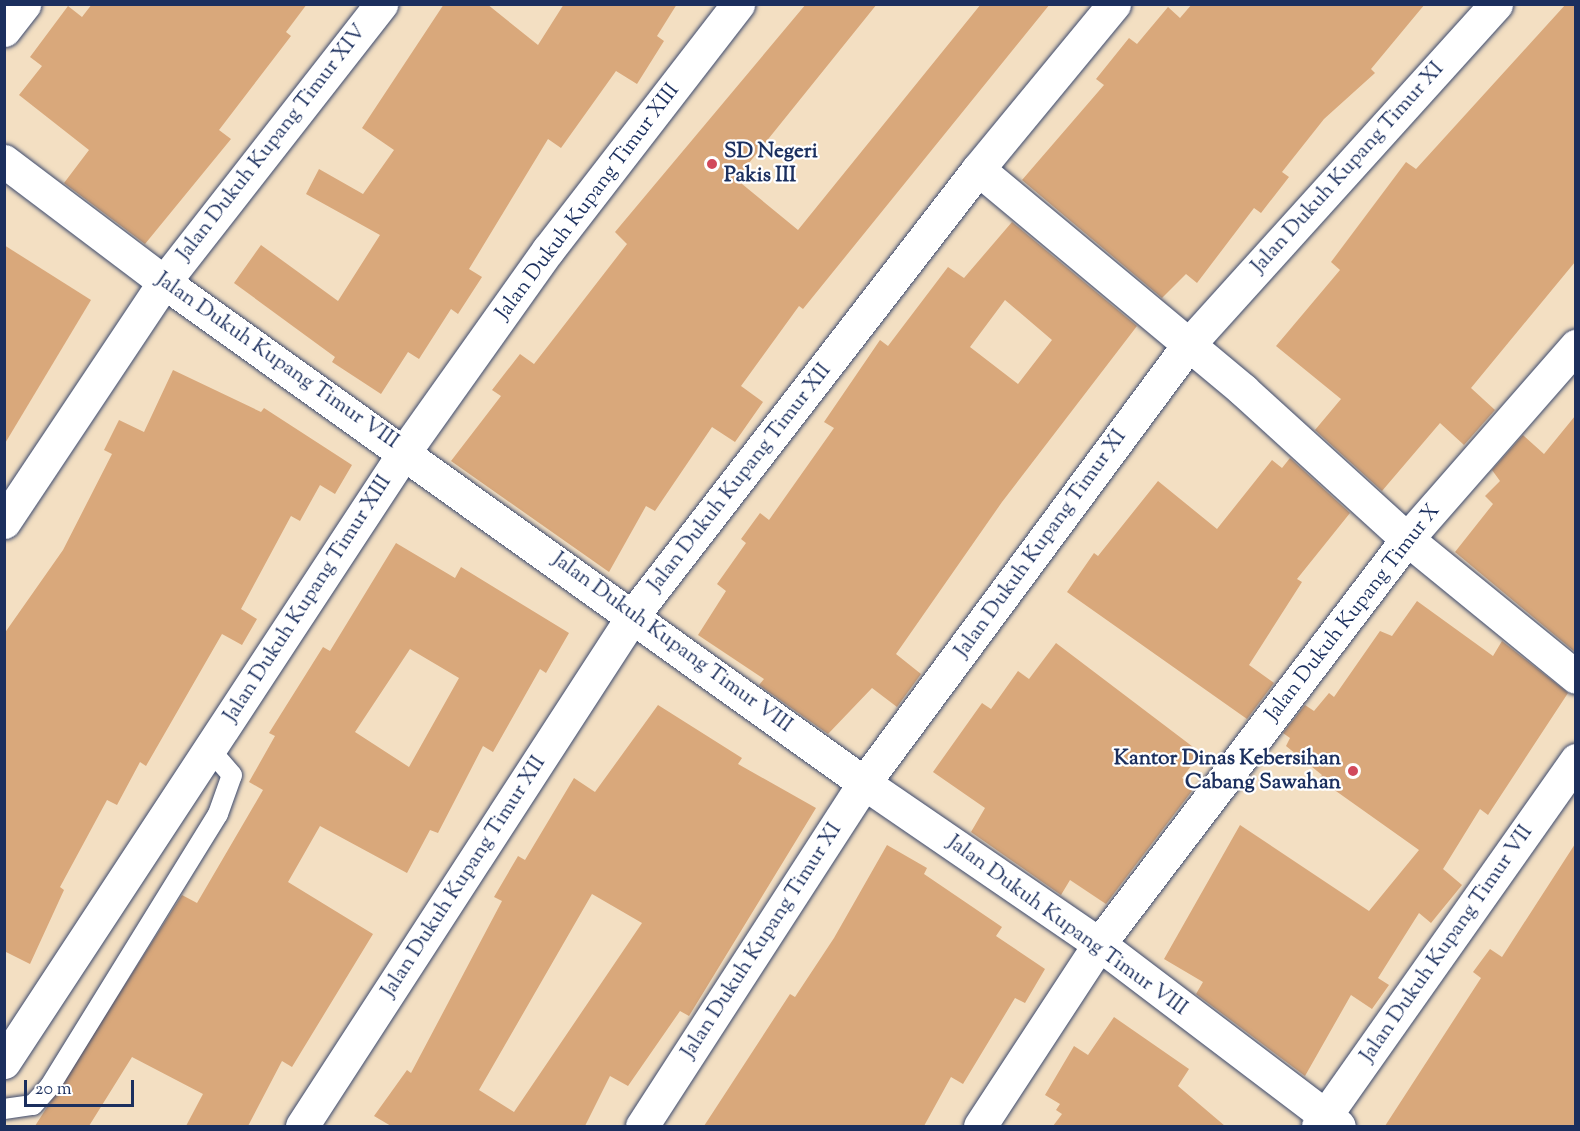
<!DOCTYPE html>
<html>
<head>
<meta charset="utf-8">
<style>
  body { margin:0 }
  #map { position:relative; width:1580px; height:1131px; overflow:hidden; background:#f3dfc2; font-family:"Sorts Mill Goudy",serif }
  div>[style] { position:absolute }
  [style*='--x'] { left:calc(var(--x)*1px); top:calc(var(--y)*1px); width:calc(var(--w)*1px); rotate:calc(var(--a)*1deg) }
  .building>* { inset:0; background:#d9a87b }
  .roads { filter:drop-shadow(0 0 2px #3b496d) drop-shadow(0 0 2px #3b496d) }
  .service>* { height:20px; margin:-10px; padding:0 10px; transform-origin:10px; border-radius:10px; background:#fff }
  .minor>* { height:33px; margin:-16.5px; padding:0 16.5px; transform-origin:16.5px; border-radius:16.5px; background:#fff }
  .tertiary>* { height:33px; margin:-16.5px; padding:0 16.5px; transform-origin:16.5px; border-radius:16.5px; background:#fff }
  .dots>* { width:16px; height:16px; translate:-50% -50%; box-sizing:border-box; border:3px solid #fff; border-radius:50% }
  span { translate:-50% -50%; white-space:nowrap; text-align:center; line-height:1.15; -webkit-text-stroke:4.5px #fff; paint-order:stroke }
  .street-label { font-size:21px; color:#1b2f5e }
  .poi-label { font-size:21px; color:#1b2f5e; font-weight:700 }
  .left { translate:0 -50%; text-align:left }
  .right { translate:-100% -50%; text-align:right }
  .frame { position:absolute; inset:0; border:6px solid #1b2f5e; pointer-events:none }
  .scale { position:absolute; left:24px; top:1080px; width:110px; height:27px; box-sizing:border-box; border:3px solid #1b2f5e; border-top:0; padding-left:8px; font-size:18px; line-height:21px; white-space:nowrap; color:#1b2f5e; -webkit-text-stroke:4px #fff; paint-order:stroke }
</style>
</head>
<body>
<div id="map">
  <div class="building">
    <i style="clip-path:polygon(92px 4px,307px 4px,286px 32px,291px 36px,219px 130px,231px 139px,145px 244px,64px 183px,89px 150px,19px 95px,42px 66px,30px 57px,68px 6px,82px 17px)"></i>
    <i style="clip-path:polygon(444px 4px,487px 4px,538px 45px,564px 4px,677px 4px,657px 36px,664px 41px,637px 84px,616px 71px,561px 148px,548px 139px,469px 269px,482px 277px,458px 314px,451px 309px,419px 359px,408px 352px,381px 394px,332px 362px,335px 357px,234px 283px,261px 245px,338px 301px,380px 235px,306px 194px,319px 169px,363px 194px,394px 150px,362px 128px)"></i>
    <i style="clip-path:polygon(806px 4px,877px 4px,736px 179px,798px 230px,981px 4px,1050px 4px,803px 309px,799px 306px,741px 386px,763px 402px,735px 442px,712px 427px,655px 511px,646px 506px,609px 572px,451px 461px,501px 396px,492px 390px,520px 354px,534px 364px,627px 244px,615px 232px)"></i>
    <i style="clip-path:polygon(1192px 4px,1425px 4px,1371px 69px,1375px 73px,1324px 119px,1282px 172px,1289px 177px,1261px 213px,1254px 208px,1197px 283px,1186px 274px,1162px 298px,1022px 180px,1104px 85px,1096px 79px,1129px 38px,1137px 44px,1168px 7px,1180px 18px)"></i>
    <i style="clip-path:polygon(1566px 4px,1575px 4px,1575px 262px,1471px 388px,1495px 410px,1464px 445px,1440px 423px,1382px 491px,1315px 430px,1341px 399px,1276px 346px,1340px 270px,1331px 262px,1406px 162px,1416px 169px)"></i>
    <i style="clip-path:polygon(evenodd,1012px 222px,1137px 326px,1002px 502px,896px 654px,921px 674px,897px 707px,872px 688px,828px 734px,759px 685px,764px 679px,698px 635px,726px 591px,717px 584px,746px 543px,741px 539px,760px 513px,769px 520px,834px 428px,824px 422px,880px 340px,888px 346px,948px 267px,964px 278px,1012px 222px,1005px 300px,1052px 340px,1018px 384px,970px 347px,1005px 300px)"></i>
    <i style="clip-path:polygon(4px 245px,91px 300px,4px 445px)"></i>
    <i style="clip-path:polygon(173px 370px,261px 412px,264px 408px,352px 465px,335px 494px,320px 485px,300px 521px,291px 516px,241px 609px,257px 619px,242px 645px,222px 634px,146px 766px,140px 762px,117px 805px,107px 800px,60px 887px,64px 890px,30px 964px,4px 951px,4px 634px,63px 550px,112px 454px,104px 450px,119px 420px,144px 432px)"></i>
    <i style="clip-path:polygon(1575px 416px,1575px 652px,1455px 552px,1493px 504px,1485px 496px,1500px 481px,1492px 470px,1523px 435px,1544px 454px)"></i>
    <i style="clip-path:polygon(1290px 458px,1350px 513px,1297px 579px,1302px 582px,1249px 665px,1274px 683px,1247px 719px,1067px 592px,1094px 553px,1098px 556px,1158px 481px,1217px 529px,1272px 460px,1282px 468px)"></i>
    <i style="clip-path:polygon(evenodd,396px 543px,455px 578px,461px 567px,569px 633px,546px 673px,540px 669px,493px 752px,483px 746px,438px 833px,430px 830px,407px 873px,320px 826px,288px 882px,373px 934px,292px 1067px,282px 1061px,248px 1126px,186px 1126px,203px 1094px,132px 1057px,89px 1126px,35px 1126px,182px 895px,197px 903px,263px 790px,249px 782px,275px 736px,269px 733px,323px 647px,330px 651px,396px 543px,410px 649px,459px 678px,409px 767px,355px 732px,410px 649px)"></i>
    <i style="clip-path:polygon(1417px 601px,1493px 656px,1502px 641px,1568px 693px,1488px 815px,1480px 809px,1443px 869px,1462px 885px,1431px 923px,1419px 913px,1378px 978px,1389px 985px,1372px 1009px,1351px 995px,1305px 1076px,1196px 994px,1203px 982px,1164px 959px,1240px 825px,1369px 911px,1419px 850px,1319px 779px,1322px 775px,1286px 746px,1290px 738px,1283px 733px,1305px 705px,1314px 711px,1329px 693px,1334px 697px,1380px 631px,1392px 636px)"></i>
    <i style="clip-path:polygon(1056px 643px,1201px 753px,1182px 778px,1195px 787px,1106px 904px,1070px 880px,1061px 895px,971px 832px,985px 808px,933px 772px,982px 703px,991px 709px,1018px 671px,1029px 679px)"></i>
    <i style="clip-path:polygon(evenodd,658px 705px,742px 758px,738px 764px,816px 808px,689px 1016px,680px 1011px,628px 1086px,610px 1076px,585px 1126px,391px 1126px,374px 1116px,407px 1070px,411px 1073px,502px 901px,494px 897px,518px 856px,525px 860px,574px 778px,595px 792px,658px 705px,592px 894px,642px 923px,514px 1112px,479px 1090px,592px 894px)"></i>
    <i style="clip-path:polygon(1575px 844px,1575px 1126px,1385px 1126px,1481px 978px,1473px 972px,1490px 949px,1502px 957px)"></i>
    <i style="clip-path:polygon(887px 845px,927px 868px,924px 874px,1002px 927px,996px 936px,1045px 969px,1025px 1003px,1015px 998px,963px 1084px,951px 1077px,924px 1126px,704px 1126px,790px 994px,795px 997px,834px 938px)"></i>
    <i style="clip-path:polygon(1114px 1017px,1189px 1069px,1178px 1086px,1225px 1126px,1053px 1126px,1062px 1114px,1056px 1110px,1060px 1104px,1045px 1095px,1074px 1046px,1088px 1055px)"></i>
  </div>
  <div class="roads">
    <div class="service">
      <i style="--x:4;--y:1109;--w:29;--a:-8"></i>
      <i style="--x:33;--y:1105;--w:25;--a:-48"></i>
      <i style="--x:50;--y:1086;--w:320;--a:-58.3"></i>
      <i style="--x:218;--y:814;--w:41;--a:-70.3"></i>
      <i style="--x:232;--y:775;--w:33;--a:-131"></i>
    </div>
    <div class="minor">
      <i style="--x:4;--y:30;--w:33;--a:-52"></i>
      <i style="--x:4;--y:161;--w:201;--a:37.1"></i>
      <i style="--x:164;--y:282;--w:861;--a:35.59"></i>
      <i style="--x:864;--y:783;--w:285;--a:34.4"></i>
      <i style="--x:1099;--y:944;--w:301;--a:37.2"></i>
      <i style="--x:978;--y:169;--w:345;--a:39.8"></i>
      <i style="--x:1243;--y:390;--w:222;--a:42.3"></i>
      <i style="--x:1407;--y:539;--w:218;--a:39.2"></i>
      <i style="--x:4;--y:522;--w:288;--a:-56.3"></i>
      <i style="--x:164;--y:282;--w:353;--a:-52"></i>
      <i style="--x:4;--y:1062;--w:731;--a:-56.72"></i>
      <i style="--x:405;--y:451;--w:247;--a:-54.6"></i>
      <i style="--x:548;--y:250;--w:311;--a:-52.3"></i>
      <i style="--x:302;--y:1126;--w:610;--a:-57.04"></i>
      <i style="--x:634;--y:614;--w:562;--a:-52.29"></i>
      <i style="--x:978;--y:169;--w:214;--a:-50.5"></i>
      <i style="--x:642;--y:1126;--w:409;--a:-57.1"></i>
      <i style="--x:864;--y:783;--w:546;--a:-53.49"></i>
      <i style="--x:1189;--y:344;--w:458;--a:-47.9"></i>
      <i style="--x:1318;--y:1126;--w:448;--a:-54.8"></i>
    </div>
    <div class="tertiary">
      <i style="--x:980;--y:1126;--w:217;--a:-56.8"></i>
      <i style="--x:1099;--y:944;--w:509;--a:-52.75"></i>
      <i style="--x:1407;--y:539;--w:257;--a:-48.8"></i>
    </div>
  </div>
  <div class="dots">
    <i style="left:712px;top:164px;background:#d1495b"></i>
    <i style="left:1353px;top:771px;background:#d1495b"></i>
  </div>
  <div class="street-label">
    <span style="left:272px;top:143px;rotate:-52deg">Jalan Dukuh Kupang Timur XIV</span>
    <span style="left:1348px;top:168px;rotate:-48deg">Jalan Dukuh Kupang Timur XI</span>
    <span style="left:588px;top:202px;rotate:-53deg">Jalan Dukuh Kupang Timur XIII</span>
    <span style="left:277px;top:361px;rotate:35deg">Jalan Dukuh Kupang Timur VIII</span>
    <span style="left:740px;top:478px;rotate:-52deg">Jalan Dukuh Kupang Timur XII</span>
    <span style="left:1041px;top:544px;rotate:-54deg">Jalan Dukuh Kupang Timur XI</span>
    <span style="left:308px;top:599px;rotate:-57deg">Jalan Dukuh Kupang Timur XIII</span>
    <span style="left:1353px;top:613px;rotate:-52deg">Jalan Dukuh Kupang Timur X</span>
    <span style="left:672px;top:643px;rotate:36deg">Jalan Dukuh Kupang Timur VIII</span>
    <span style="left:464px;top:877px;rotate:-57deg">Jalan Dukuh Kupang Timur XII</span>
    <span style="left:1067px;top:926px;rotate:36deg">Jalan Dukuh Kupang Timur VIII</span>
    <span style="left:762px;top:941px;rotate:-57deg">Jalan Dukuh Kupang Timur XI</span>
    <span style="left:1447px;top:944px;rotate:-55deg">Jalan Dukuh Kupang Timur VII</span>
  </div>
  <div class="poi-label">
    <span class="left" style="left:724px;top:164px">SD Negeri<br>Pakis III</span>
    <span class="right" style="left:1341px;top:771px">Kantor Dinas Kebersihan<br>Cabang Sawahan</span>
  </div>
  <div class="frame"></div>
  <div class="scale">20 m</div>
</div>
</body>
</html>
